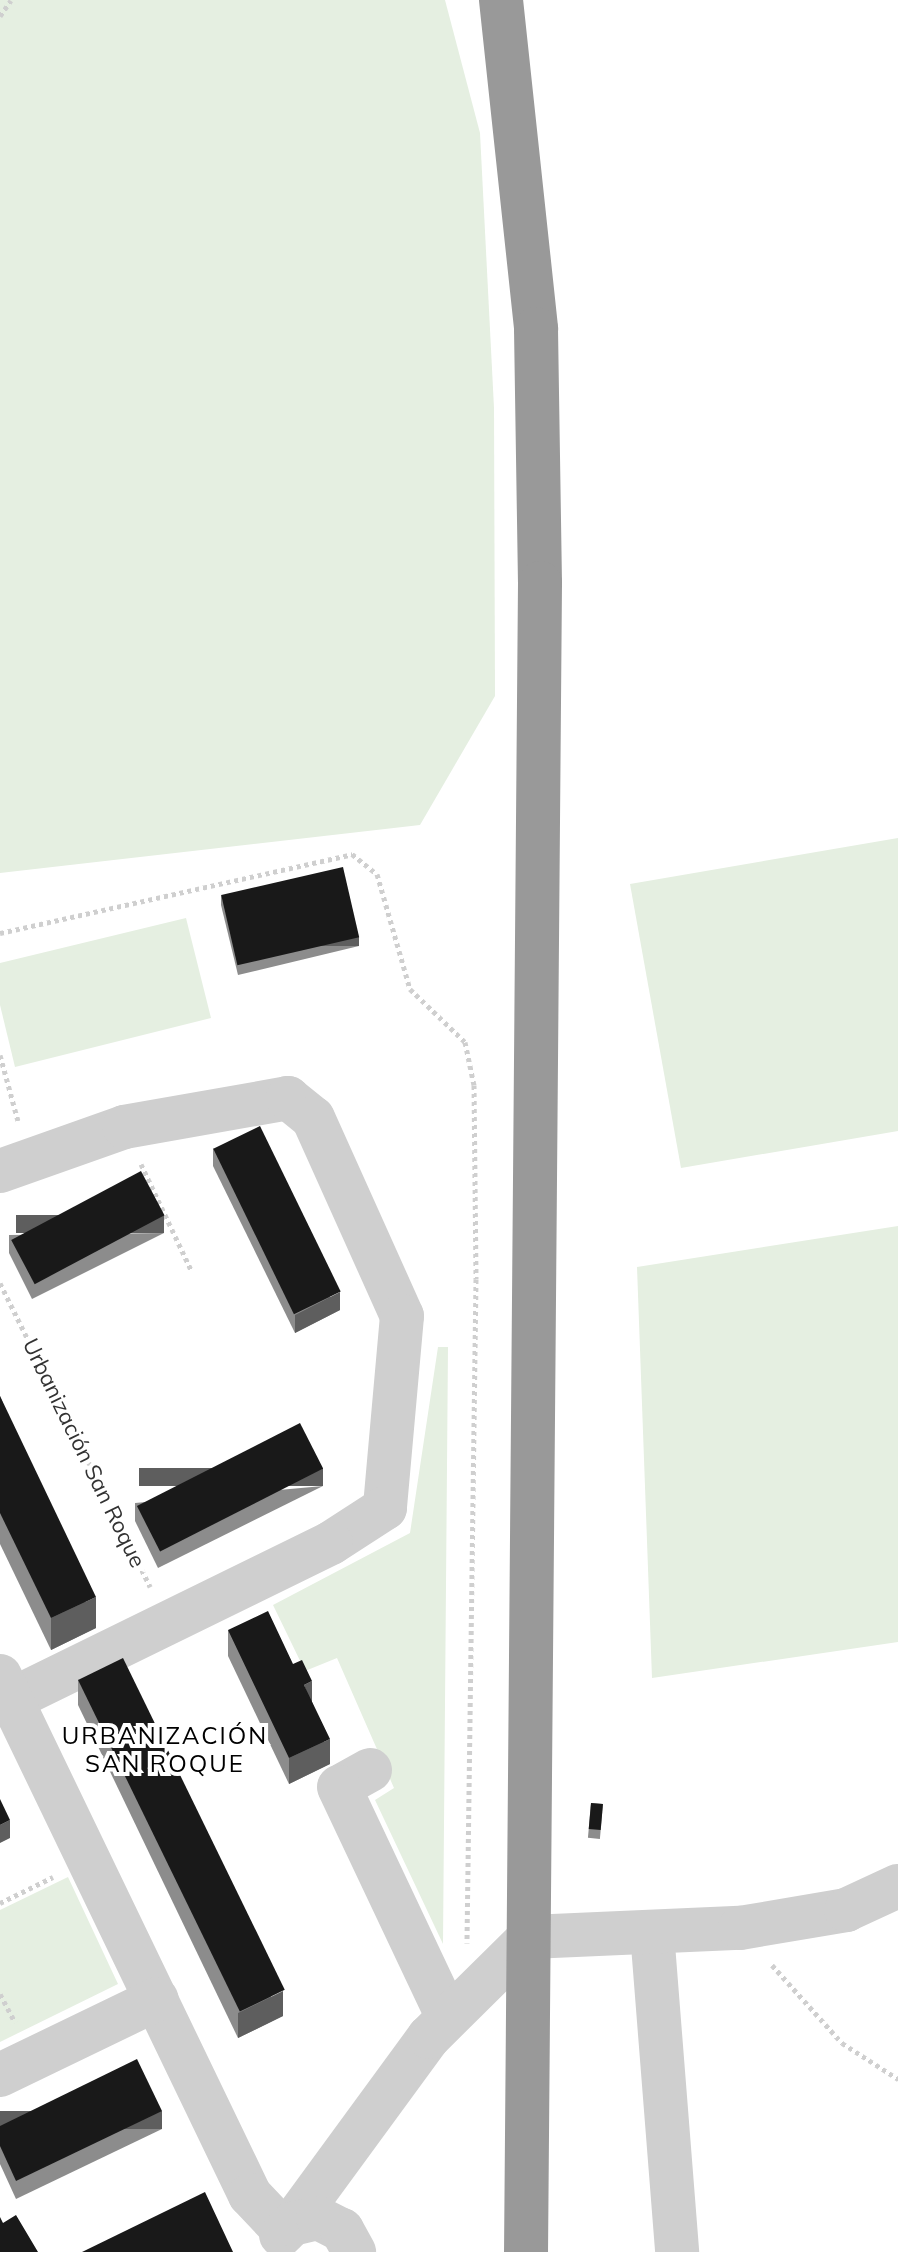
<!DOCTYPE html>
<html>
<head>
<meta charset="utf-8">
<style>
  body { margin:0 }
  #map { position:relative; width:898px; height:2252px; overflow:hidden; background:#fff; font-family:Mulish,sans-serif }
  div>[style] { position:absolute }
  [style*='--x'] { left:calc(var(--x)*1px); top:calc(var(--y)*1px); width:calc(var(--w)*1px); rotate:calc(var(--a)*1deg) }
  .green>* { inset:0; background:#e5efe1 }
  .path>* { height:5px; margin-top:-2.5px; transform-origin:0; background:repeating-linear-gradient(90deg,#cfcfcf 0 4px,transparent 0 8px) }
  .minor>* { height:44px; margin:-22px; padding:0 22px; transform-origin:22px; border-radius:22px; background:#cfcfcf }
  .highway>* { height:44px; margin:-22px; padding:0 22px; transform-origin:22px; border-radius:22px; background:#999 }
  .wall>* { inset:0; background:#8c8c8c; transform-origin:0 0 }
  .shaded-wall>* { inset:0; background:#5e5e5e; transform-origin:0 0 }
  .building>* { inset:0; background:#191919; transform-origin:0 0 }
  span { translate:-50% -50%; white-space:nowrap; text-align:center; line-height:1.15; -webkit-text-stroke:8px #fff; paint-order:stroke }
  .street-label { font-size:22px; color:#323232 }
  .neighbourhood-label { font-size:24px; color:#000; letter-spacing:2px }
</style>
</head>
<body>
<div id="map">
  <div class="green">
    <i style="clip-path:polygon(0 0,445px 0,480px 133px,494px 408px,495px 696px,420px 825px,0 873px)"></i>
    <i style="clip-path:polygon(898px 838px,898px 1131px,681px 1168px,630px 884px)"></i>
    <i style="clip-path:polygon(186px 918px,211px 1018px,15px 1067px,0 1005px,0 963px)"></i>
    <i style="clip-path:polygon(898px 1226px,898px 1642px,652px 1678px,637px 1267px)"></i>
    <i style="clip-path:polygon(438px 1347px,448px 1347px,443px 1944px,375px 1800px,394px 1788px,337px 1658px,305px 1671px,273px 1605px,410px 1533px)"></i>
    <i style="clip-path:polygon(68px 1877px,118px 1984px,0 2042px,0 1910px)"></i>
  </div>
  <div class="path">
    <i style="--x:0;--y:16;--w:19;--a:-55"></i>
    <i style="--x:0;--y:933;--w:361;--a:-12.6"></i>
    <i style="--x:352;--y:854;--w:32;--a:39"></i>
    <i style="--x:377;--y:874;--w:120;--a:74"></i>
    <i style="--x:410;--y:989;--w:76;--a:43.9"></i>
    <i style="--x:465;--y:1042;--w:44;--a:78.2"></i>
    <i style="--x:474;--y:1085;--w:194;--a:89.4"></i>
    <i style="--x:476;--y:1279;--w:664;--a:90.78"></i>
    <i style="--x:0;--y:1055;--w:68;--a:74.7"></i>
    <i style="--x:141;--y:1164;--w:119;--a:64.7"></i>
    <i style="--x:0;--y:1283;--w:339;--a:63.7"></i>
    <i style="--x:0;--y:1903;--w:59;--a:-26.1"></i>
    <i style="--x:772;--y:1965;--w:105;--a:48.1"></i>
    <i style="--x:842;--y:2043;--w:67;--a:32.7"></i>
    <i style="--x:0;--y:1994;--w:32;--a:62"></i>
  </div>
  <div class="minor">
    <i style="--x:0;--y:1171;--w:132;--a:-19.5"></i>
    <i style="--x:124;--y:1127;--w:167;--a:-10"></i>
    <i style="--x:288;--y:1098;--w:32;--a:39"></i>
    <i style="--x:313;--y:1118;--w:217;--a:65.8"></i>
    <i style="--x:402;--y:1316;--w:193;--a:95.1"></i>
    <i style="--x:385;--y:1508;--w:64;--a:147.1"></i>
    <i style="--x:331;--y:1543;--w:369;--a:153.9"></i>
    <i style="--x:0;--y:1676;--w:576;--a:64.28"></i>
    <i style="--x:250;--y:2195;--w:50;--a:46.6"></i>
    <i style="--x:370;--y:1770;--w:35;--a:151"></i>
    <i style="--x:339;--y:1787;--w:252;--a:64.7"></i>
    <i style="--x:652;--y:1932;--w:321;--a:85.5"></i>
    <i style="--x:0;--y:2075;--w:174;--a:-25.8"></i>
    <i style="--x:292;--y:2224;--w:232;--a:-53.8"></i>
    <i style="--x:429;--y:2037;--w:142;--a:-44.7"></i>
    <i style="--x:530;--y:1937;--w:210;--a:-2.5"></i>
    <i style="--x:740;--y:1928;--w:108;--a:-9.6"></i>
    <i style="--x:846;--y:1910;--w:57;--a:-24.8"></i>
    <i style="--x:281;--y:2235;--w:16;--a:-45"></i>
    <i style="--x:292;--y:2224;--w:27;--a:-13"></i>
    <i style="--x:318;--y:2218;--w:27;--a:27"></i>
    <i style="--x:342;--y:2230;--w:25;--a:61"></i>
  </div>
  <div class="highway">
    <i style="--x:501;--y:0;--w:331;--a:83.9"></i>
    <i style="--x:536;--y:329;--w:254;--a:89.1"></i>
    <i style="--x:540;--y:583;--w:1669;--a:90.48"></i>
  </div>
  <div class="wall">
    <i style="clip-path:polygon(221px 895px,359px 946px,238px 975px,221px 905px)"></i>
    <i style="clip-path:polygon(213px 1148px,340px 1310px,295px 1333px,213px 1166px)"></i>
    <i style="clip-path:polygon(164px 1233px,32px 1299px,9px 1253px,9px 1235px)"></i>
    <i style="clip-path:polygon(0 1396px,96px 1628px,51px 1650px,0 1544px)"></i>
    <i style="clip-path:polygon(323px 1486px,158px 1568px,135px 1521px,135px 1503px)"></i>
    <i style="clip-path:polygon(228px 1630px,312px 1702px,330px 1764px,289px 1784px,228px 1656px)"></i>
    <i style="clip-path:polygon(78px 1679px,283px 2016px,238px 2038px,78px 1705px)"></i>
    <i style="left:591px;top:1803px;width:12px;height:35px;rotate:5deg"></i>
    <i style="clip-path:polygon(0 2126px,162px 2129px,16px 2199px,0 2164px)"></i>
  </div>
  <div class="shaded-wall">
    <i style="left:359px;top:937px;width:9px;height:124px;rotate:90deg"></i>
    <i style="left:164px;top:1215px;width:18px;height:148px;rotate:90deg"></i>
    <i style="clip-path:polygon(340px 1292px,340px 1310px,295px 1333px,295px 1315px)"></i>
    <i style="left:323px;top:1468px;width:18px;height:184px;rotate:90deg"></i>
    <i style="clip-path:polygon(96px 1597px,96px 1628px,51px 1650px,51px 1618px)"></i>
    <i style="clip-path:polygon(312px 1681px,312px 1707px,304px 1685px)"></i>
    <i style="clip-path:polygon(330px 1739px,330px 1764px,289px 1784px,289px 1758px)"></i>
    <i style="clip-path:polygon(10px 1820px,10px 1838px,0 1843px,0 1825px)"></i>
    <i style="clip-path:polygon(283px 1991px,283px 2016px,238px 2038px,238px 2013px)"></i>
    <i style="left:162px;top:2111px;width:18px;height:162px;rotate:90deg"></i>
  </div>
  <div class="building">
    <i style="left:343px;top:867px;width:72px;height:125px;rotate:77deg"></i>
    <i style="left:260px;top:1126px;width:184px;height:52px;rotate:64deg"></i>
    <i style="left:141px;top:1171px;width:50px;height:147px;rotate:62deg"></i>
    <i style="clip-path:polygon(0 1396px,96px 1597px,51px 1618px,0 1513px)"></i>
    <i style="left:300px;top:1423px;width:51px;height:183px;rotate:63deg"></i>
    <i style="clip-path:polygon(268px 1611px,293px 1664px,302px 1660px,312px 1681px,304px 1685px,330px 1739px,289px 1758px,228px 1630px)"></i>
    <i style="left:123px;top:1658px;width:369px;height:50px;rotate:64deg"></i>
    <i style="clip-path:polygon(0 1799px,10px 1820px,0 1825px)"></i>
    <i style="left:591px;top:1803px;width:12px;height:26px;rotate:5deg"></i>
    <i style="clip-path:polygon(137px 2059px,162px 2111px,16px 2181px,0 2146px,0 2126px)"></i>
    <i style="clip-path:polygon(205px 2192px,233px 2252px,82px 2252px)"></i>
    <i style="clip-path:polygon(16px 2215px,38px 2252px,0 2252px,0 2217px,3px 2223px)"></i>
  </div>
  <div class="street-label">
    <span style="left:84px;top:1453px;rotate:64deg">Urbanización San Roque</span>
  </div>
  <div class="neighbourhood-label">
    <span style="left:165px;top:1750px">URBANIZACIÓN<br>SAN ROQUE</span>
  </div>
</div>
</body>
</html>
